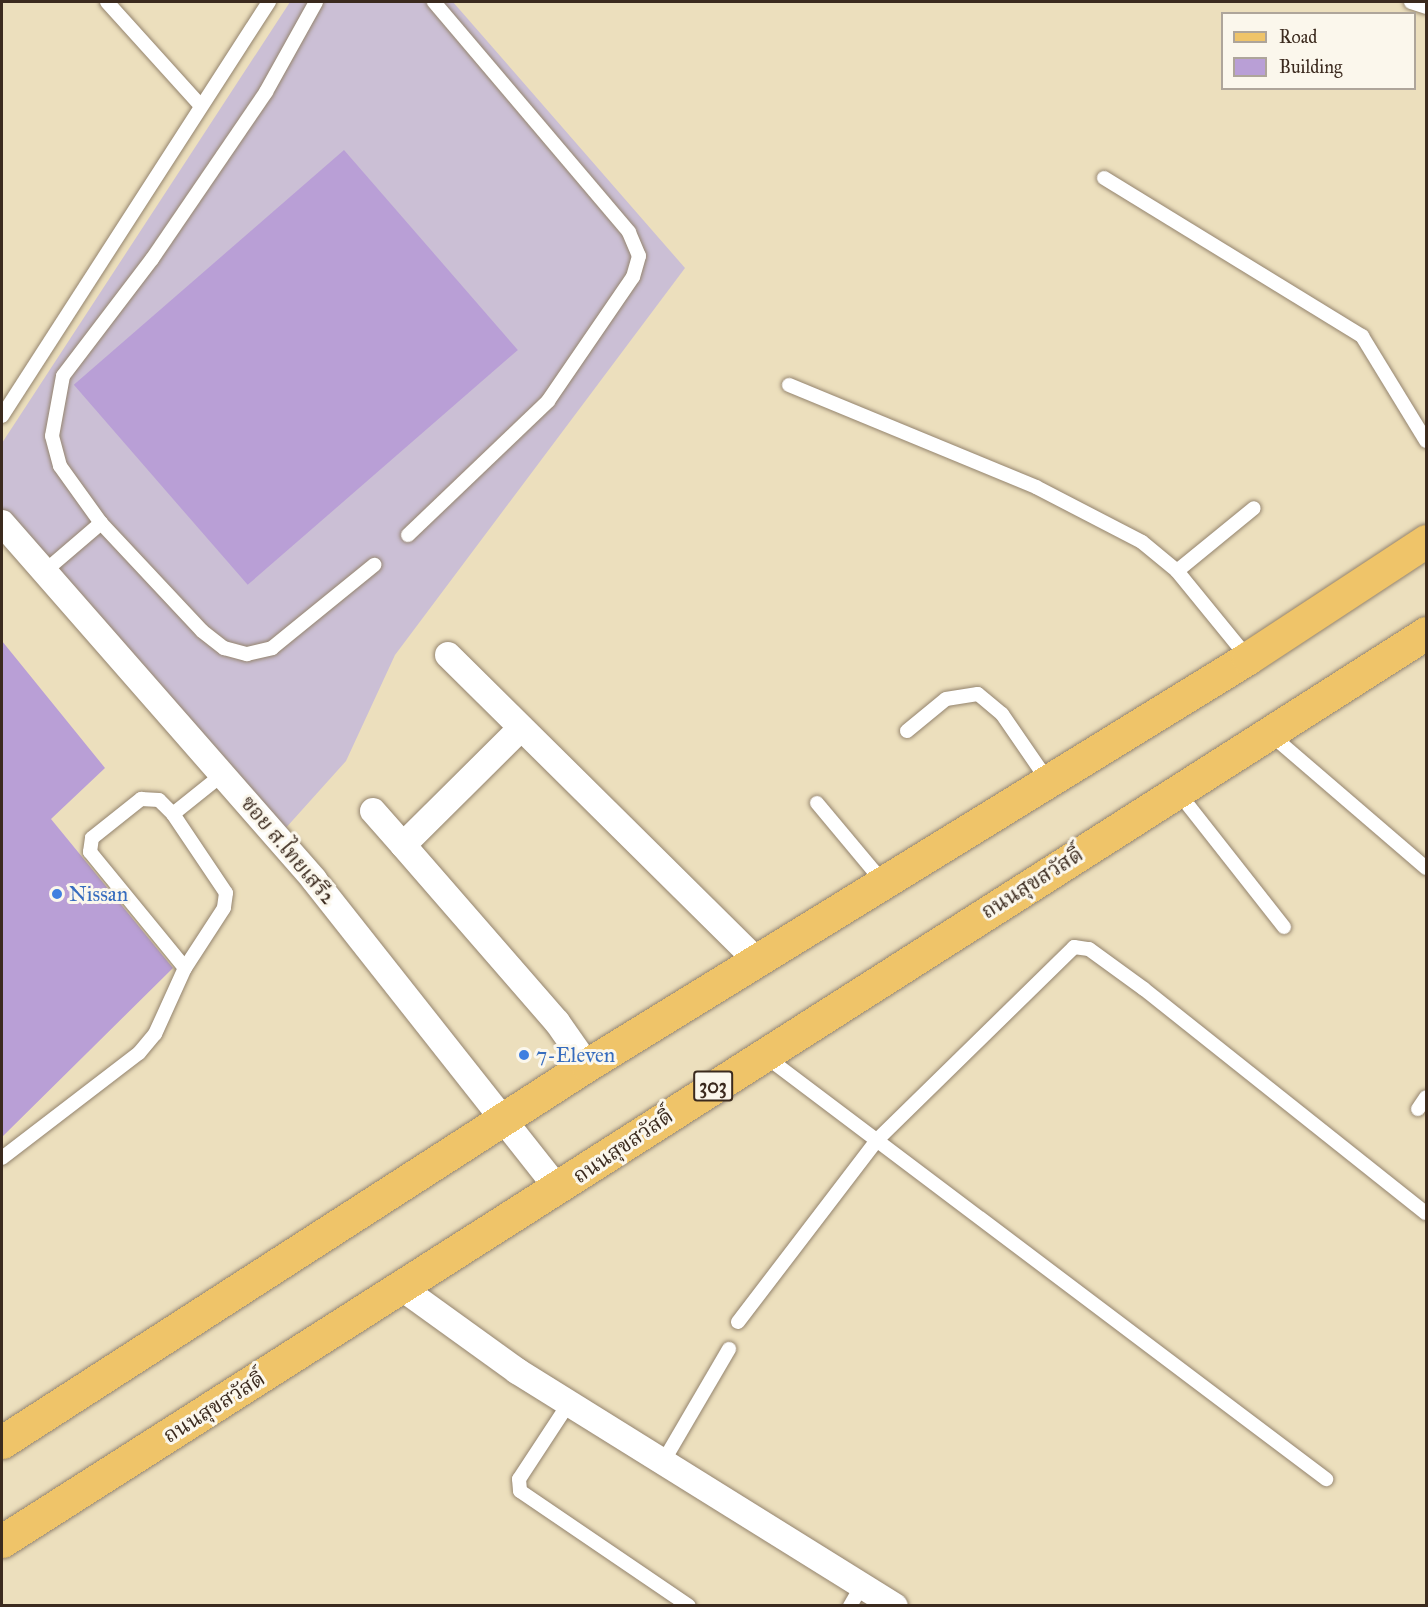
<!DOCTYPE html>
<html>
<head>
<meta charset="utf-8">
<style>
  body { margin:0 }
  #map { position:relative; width:1428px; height:1607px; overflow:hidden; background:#ecdfbd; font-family:"IM FELL Great Primer","Noto Serif Thai",serif }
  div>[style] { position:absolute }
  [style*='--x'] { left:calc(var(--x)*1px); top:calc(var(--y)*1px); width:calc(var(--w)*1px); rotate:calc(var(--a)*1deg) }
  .industrial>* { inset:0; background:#cbbfd5 }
  .building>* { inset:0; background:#b99fd6; transform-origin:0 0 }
  .roads { filter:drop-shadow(0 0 2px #94846e) drop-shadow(0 0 2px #94846e) }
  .service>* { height:14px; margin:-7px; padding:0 7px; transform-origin:7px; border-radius:7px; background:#fff }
  .minor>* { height:26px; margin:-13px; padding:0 13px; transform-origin:13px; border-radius:13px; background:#fff }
  .primary>* { height:33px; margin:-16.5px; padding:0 16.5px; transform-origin:16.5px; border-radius:16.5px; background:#efc469 }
  .dots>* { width:16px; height:16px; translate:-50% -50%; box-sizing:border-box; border:3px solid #fbf7ec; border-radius:50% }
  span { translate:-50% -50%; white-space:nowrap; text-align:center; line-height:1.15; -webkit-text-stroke:6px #fbf7ec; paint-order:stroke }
  .shield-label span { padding:2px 4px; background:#fbf7ec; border:2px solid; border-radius:4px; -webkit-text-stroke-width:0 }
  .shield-label { font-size:20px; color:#3b2a1e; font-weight:700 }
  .street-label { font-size:21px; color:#3b2a1e }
  .shop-label { font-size:21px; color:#366cbe }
  .left { translate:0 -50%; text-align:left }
  .frame { position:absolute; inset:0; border:3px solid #3b2a1e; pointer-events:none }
  .legend { position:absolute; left:1221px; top:12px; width:195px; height:78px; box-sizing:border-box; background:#fbf7ec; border:2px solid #aea59a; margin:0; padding:8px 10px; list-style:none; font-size:18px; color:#3b2a1e }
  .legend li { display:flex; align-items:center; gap:12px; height:30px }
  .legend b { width:30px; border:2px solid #aea59a }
</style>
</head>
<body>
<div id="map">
  <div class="industrial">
    <i style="clip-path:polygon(290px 2px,453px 2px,685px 268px,395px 655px,346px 761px,284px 830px,2px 509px,2px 443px)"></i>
  </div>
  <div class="building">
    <i style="left:344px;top:150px;width:265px;height:358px;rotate:49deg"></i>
    <i style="clip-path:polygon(2px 641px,105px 768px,51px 819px,173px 968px,2px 1137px)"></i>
  </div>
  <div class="roads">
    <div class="service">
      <i style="--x:107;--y:2;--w:140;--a:47.9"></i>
      <i style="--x:316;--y:2;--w:103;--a:119.1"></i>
      <i style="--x:266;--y:92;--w:202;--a:124.3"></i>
      <i style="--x:152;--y:259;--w:147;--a:127.3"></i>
      <i style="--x:63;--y:376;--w:61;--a:100.4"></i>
      <i style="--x:52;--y:436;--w:31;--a:75"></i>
      <i style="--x:60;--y:466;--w:70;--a:54.3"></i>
      <i style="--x:101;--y:523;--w:148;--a:46.9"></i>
      <i style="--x:202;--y:631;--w:28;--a:38"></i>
      <i style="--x:224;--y:648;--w:24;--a:15"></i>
      <i style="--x:247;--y:654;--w:26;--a:-13"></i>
      <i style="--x:272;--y:648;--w:132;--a:-39.1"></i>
      <i style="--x:1411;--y:2;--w:16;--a:18"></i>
      <i style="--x:1104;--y:178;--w:303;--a:31.5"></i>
      <i style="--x:1362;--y:336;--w:123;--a:58.6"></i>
      <i style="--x:789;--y:385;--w:267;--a:22.4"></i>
      <i style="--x:1036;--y:487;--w:119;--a:27.4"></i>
      <i style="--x:1142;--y:542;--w:45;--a:39.6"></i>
      <i style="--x:1177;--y:571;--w:112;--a:50.8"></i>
      <i style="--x:2;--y:416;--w:493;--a:-57.2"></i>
      <i style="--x:408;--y:535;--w:194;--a:-43.7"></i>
      <i style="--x:548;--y:401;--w:150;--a:-55.6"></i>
      <i style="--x:633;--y:277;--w:22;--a:-74"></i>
      <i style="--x:639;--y:256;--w:26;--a:-113"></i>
      <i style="--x:629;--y:232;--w:302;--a:-130.3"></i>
      <i style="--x:45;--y:571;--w:74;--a:-40.6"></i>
      <i style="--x:1177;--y:571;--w:99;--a:-39.3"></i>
      <i style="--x:907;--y:731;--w:50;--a:-39.4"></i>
      <i style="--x:946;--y:699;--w:32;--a:-9"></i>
      <i style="--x:978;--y:694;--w:31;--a:40"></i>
      <i style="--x:1002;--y:714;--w:81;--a:55.5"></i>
      <i style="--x:1269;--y:733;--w:207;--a:40.7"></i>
      <i style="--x:1177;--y:791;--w:173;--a:51.8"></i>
      <i style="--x:817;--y:803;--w:104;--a:50.1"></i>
      <i style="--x:173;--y:814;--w:95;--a:56.1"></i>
      <i style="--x:226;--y:893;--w:15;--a:98"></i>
      <i style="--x:224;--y:908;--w:72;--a:123"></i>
      <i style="--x:765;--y:1056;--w:703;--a:37.02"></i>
      <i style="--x:1418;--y:1109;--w:14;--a:-56"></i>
      <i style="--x:2;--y:1158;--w:173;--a:-37.5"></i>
      <i style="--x:139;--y:1053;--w:25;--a:-50"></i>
      <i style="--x:155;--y:1034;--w:72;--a:-65.6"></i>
      <i style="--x:185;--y:968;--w:150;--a:-129.3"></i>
      <i style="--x:90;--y:852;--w:14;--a:-82"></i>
      <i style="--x:92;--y:838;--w:63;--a:-38.5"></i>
      <i style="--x:141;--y:799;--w:18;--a:3"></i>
      <i style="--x:159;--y:800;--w:20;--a:45"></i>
      <i style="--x:173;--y:814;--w:64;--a:-38.7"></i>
      <i style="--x:738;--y:1322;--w:229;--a:-52.6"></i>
      <i style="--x:877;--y:1140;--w:276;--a:-44.4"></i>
      <i style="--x:1074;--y:947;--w:15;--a:8"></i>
      <i style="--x:1089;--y:949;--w:68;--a:36"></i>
      <i style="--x:1144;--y:989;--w:360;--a:38.5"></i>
      <i style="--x:569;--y:1403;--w:91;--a:123.3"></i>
      <i style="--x:519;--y:1479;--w:12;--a:85"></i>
      <i style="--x:520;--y:1491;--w:204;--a:34.2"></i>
      <i style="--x:663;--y:1462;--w:131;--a:-59.7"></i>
      <i style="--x:850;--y:1606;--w:24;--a:-60"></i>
    </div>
    <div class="minor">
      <i style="--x:2;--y:523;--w:474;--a:48.8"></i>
      <i style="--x:314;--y:880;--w:394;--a:51.7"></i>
      <i style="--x:448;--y:655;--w:436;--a:44.7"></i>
      <i style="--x:521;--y:728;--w:166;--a:135.2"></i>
      <i style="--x:403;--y:845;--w:235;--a:49"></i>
      <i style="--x:557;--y:1022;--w:52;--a:55.1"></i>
      <i style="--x:373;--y:811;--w:45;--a:48.6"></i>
      <i style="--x:402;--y:1288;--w:142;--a:35.8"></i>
      <i style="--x:517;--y:1371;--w:445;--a:31.9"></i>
    </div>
    <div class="primary">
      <i style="--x:2;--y:1442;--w:696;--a:-32.8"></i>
      <i style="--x:587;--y:1065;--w:776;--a:-31.62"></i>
      <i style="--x:1248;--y:658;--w:213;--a:-33.3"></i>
      <i style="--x:2;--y:1541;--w:1689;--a:-32.52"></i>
    </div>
  </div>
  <div class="dots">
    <i style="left:57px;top:894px;background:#3f7fe0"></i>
    <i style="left:524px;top:1055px;background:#3f7fe0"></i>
  </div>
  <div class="shield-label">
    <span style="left:713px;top:1086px">303</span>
  </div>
  <div class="street-label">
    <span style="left:288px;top:850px;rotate:50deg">ซอย ส.ไทยเสรี2</span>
    <span style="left:1032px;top:883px;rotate:-32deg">ถนนสุขสวัสดิ์</span>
    <span style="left:623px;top:1146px;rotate:-34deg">ถนนสุขสวัสดิ์</span>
    <span style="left:214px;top:1407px;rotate:-32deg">ถนนสุขสวัสดิ์</span>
  </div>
  <div class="shop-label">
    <span class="left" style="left:69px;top:894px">Nissan</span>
    <span class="left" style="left:536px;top:1055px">7-Eleven</span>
  </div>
  <div class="frame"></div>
  <ul class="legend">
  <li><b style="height:8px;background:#efc469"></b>Road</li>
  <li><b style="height:16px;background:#b99fd6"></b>Building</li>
  </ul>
</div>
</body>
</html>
